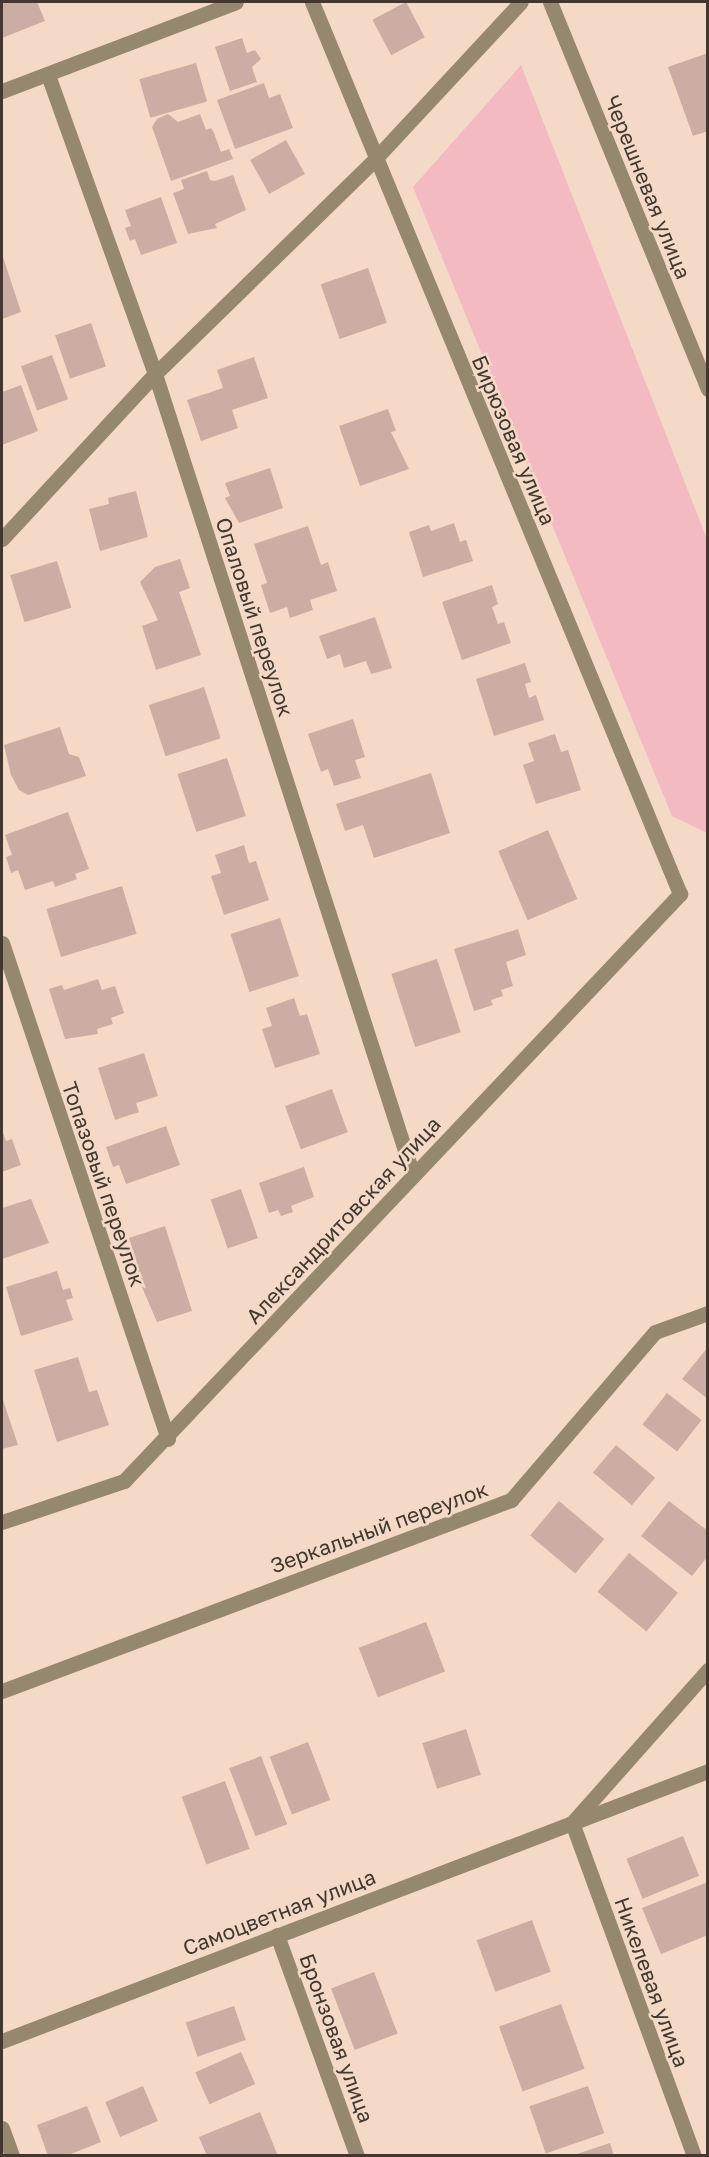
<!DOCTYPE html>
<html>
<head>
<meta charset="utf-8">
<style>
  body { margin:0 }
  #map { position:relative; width:709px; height:2157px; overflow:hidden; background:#f3d9c6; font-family:"Golos Text",sans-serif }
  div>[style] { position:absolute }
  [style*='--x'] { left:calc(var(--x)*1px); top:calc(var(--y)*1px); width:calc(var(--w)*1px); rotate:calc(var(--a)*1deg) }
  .green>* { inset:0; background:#f4bac1 }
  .building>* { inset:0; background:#ccada4; transform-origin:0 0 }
  .minor>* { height:15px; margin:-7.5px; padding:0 7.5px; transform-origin:7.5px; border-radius:7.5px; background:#96886e }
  span { translate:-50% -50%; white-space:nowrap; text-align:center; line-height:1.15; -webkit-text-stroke:5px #f3d9c6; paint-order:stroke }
  .street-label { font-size:21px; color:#423830 }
  .frame { position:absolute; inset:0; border:3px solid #423830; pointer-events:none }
</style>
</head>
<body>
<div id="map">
  <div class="green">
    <i style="clip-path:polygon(521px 65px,707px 539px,707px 833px,672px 816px,413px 187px)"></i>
  </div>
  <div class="building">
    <i style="clip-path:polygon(2px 2px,37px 2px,45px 21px,2px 38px)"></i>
    <i style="left:406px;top:2px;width:40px;height:38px;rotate:62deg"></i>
    <i style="clip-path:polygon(242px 38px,247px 53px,255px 50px,261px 59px,252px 67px,257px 82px,230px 91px,215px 47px)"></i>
    <i style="clip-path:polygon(708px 53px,708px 131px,693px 136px,668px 67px)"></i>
    <i style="left:196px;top:63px;width:40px;height:59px;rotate:74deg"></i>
    <i style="clip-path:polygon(264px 83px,269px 98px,280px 94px,293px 128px,235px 149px,217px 100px)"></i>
    <i style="clip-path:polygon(168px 114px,178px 122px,200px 114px,206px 130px,211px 128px,214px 133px,221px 152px,229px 149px,233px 159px,171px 181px,152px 127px,157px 119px)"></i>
    <i style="left:286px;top:140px;width:39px;height:41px;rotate:61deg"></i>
    <i style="clip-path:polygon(207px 171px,210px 180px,215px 181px,233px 175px,246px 210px,215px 224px,217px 228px,188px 234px,173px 193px,184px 189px,181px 180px)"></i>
    <i style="clip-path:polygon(161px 197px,177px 243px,141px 255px,135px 239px,130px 241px,125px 228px,131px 226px,125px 210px)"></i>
    <i style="clip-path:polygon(2px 254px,21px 312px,2px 319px)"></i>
    <i style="left:368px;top:268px;width:58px;height:50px;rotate:71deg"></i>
    <i style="left:91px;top:323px;width:46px;height:38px;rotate:71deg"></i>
    <i style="left:52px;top:355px;width:47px;height:33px;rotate:70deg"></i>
    <i style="clip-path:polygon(254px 357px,268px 398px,232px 410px,238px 428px,201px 441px,187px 400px,223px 388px,217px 370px)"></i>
    <i style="clip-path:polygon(21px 385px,38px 431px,2px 445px,2px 392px)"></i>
    <i style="clip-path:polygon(388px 409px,396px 431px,391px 432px,409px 469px,360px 486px,339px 426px)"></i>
    <i style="clip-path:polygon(270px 468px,283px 508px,239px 523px,225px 498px,230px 496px,225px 483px)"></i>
    <i style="clip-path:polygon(136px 491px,148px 537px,100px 551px,89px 509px,109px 504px,108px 498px)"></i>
    <i style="clip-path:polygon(454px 523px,460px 542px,466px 540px,473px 561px,423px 577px,409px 532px,429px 525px,431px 531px)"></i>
    <i style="clip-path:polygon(308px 526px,321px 565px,328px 562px,337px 591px,310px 600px,313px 610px,290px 618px,287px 607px,270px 613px,261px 585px,267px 583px,254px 544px)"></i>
    <i style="clip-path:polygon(180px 559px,190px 588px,179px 592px,201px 655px,156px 670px,142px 626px,158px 620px,140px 582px,155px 567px)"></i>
    <i style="left:57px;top:561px;width:49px;height:49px;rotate:73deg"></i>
    <i style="clip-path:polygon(492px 585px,498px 604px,492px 607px,498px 624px,504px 622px,511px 643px,462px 660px,442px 602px)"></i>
    <i style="clip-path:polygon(375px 617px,392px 668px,371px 674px,366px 661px,344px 668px,340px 654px,327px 659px,319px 636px)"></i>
    <i style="clip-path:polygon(525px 663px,531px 682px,525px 684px,529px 698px,536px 695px,544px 720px,494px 736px,476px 679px)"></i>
    <i style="left:204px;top:687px;width:54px;height:58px;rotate:72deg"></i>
    <i style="clip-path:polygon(353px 719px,365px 757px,355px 760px,361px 778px,334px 786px,328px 769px,321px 772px,308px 734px)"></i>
    <i style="clip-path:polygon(60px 727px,69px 754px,79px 757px,86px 776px,28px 795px,19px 790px,11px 775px,4px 745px)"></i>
    <i style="clip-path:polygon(555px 734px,561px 752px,568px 750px,581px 790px,536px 804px,523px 765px,534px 761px,528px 743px)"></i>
    <i style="left:227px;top:758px;width:61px;height:52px;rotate:72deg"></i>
    <i style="clip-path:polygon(431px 773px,450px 833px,374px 858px,363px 825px,345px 831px,336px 804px)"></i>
    <i style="clip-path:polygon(68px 812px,89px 869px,75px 874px,77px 879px,55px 887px,53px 881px,25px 890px,18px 870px,11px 873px,6px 857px,12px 855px,5px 835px)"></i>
    <i style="left:548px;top:830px;width:75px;height:54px;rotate:67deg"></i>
    <i style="clip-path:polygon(244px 845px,249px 863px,256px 861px,269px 900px,224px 915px,211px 876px,221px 873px,215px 855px)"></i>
    <i style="left:122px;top:886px;width:50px;height:79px;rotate:73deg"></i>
    <i style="left:280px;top:918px;width:61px;height:52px;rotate:72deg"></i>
    <i style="clip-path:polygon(518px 929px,526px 955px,506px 962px,513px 986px,501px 990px,503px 996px,491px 1000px,493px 1005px,474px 1011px,454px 949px)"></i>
    <i style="left:437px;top:959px;width:77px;height:48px;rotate:72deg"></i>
    <i style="clip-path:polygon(98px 979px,102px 990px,115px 986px,124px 1013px,111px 1018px,113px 1024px,97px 1029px,98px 1034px,65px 1039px,49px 989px,62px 985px,64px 990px)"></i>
    <i style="clip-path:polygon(294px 998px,300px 1016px,307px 1014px,320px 1054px,275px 1068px,262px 1029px,272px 1026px,266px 1008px)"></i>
    <i style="clip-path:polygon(144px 1053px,158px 1096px,136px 1103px,139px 1112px,115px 1120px,98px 1068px)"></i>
    <i style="left:332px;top:1089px;width:46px;height:50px;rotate:70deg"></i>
    <i style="clip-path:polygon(166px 1126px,180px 1165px,126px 1184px,119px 1165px,113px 1167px,106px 1147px)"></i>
    <i style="clip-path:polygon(2px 1130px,6px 1141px,12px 1139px,21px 1165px,2px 1172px)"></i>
    <i style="clip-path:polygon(304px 1167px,314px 1197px,291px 1206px,293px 1212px,281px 1216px,278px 1210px,269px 1213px,259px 1183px)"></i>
    <i style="left:241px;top:1189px;width:52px;height:32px;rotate:71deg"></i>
    <i style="clip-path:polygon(31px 1199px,49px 1243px,2px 1259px,2px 1208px)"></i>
    <i style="clip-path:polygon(165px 1226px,192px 1311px,157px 1322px,135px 1271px,138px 1267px,129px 1238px)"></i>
    <i style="clip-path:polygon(57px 1271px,63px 1290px,70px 1288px,73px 1298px,66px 1300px,73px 1320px,21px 1336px,6px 1287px)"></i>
    <i style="clip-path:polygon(708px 1347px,708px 1399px,682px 1379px)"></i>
    <i style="clip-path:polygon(78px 1357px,89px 1392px,97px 1390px,109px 1425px,57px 1442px,34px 1370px)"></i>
    <i style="left:667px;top:1393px;width:44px;height:40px;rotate:38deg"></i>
    <i style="clip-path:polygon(2px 1397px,18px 1445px,2px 1449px)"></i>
    <i style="left:616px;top:1445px;width:51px;height:36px;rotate:40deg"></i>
    <i style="left:559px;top:1501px;width:59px;height:45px;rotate:40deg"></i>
    <i style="clip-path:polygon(669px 1501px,708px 1531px,708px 1556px,692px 1576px,641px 1536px)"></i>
    <i style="left:629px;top:1553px;width:63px;height:50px;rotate:39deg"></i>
    <i style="left:426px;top:1622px;width:53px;height:72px;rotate:69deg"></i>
    <i style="left:466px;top:1729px;width:48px;height:46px;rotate:72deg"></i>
    <i style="left:308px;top:1742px;width:62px;height:41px;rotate:69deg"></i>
    <i style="left:261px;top:1756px;width:73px;height:34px;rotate:69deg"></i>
    <i style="left:225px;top:1781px;width:72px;height:46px;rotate:70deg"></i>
    <i style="left:683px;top:1836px;width:43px;height:61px;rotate:68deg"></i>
    <i style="clip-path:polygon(708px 1882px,708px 1935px,661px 1954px,642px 1908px)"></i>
    <i style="left:532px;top:1920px;width:55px;height:59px;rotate:70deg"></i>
    <i style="left:374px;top:1972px;width:66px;height:46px;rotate:69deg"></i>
    <i style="left:561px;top:2004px;width:69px;height:66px;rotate:70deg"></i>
    <i style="left:234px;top:2006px;width:36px;height:51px;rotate:71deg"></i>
    <i style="left:241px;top:2052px;width:35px;height:50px;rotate:66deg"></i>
    <i style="left:143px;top:2086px;width:38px;height:41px;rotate:67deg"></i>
    <i style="left:588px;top:2086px;width:50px;height:62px;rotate:71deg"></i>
    <i style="clip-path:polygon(87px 2106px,101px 2142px,66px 2156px,48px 2156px,37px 2125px)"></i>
    <i style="clip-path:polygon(260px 2112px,278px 2156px,207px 2156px,199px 2137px)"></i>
    <i style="clip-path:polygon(610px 2143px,614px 2156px,575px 2156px,574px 2155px)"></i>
  </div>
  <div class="minor">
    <i style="--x:550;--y:2;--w:418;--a:67.8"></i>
    <i style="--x:48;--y:75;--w:318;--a:70.3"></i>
    <i style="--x:155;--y:374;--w:842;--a:72.15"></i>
    <i style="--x:2;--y:91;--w:250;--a:-20.8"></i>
    <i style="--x:2;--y:539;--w:225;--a:-47.2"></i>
    <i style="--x:155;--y:374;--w:308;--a:-44.3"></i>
    <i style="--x:375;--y:159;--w:214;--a:-47.1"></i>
    <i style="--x:2;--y:943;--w:523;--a:71.5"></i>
    <i style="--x:2;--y:1522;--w:129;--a:-18.6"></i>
    <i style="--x:124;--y:1481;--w:809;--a:-46.55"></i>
    <i style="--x:680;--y:894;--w:965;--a:-112.42"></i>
    <i style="--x:2;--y:1691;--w:544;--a:-20.57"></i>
    <i style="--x:511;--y:1500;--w:221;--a:-49.4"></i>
    <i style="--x:655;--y:1332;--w:56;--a:-19.7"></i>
    <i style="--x:277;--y:1935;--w:235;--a:70.1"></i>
    <i style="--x:2;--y:2041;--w:756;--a:-20.93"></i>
    <i style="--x:2;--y:2128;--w:30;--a:70"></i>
    <i style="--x:694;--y:2156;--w:355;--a:-110.1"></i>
    <i style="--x:572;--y:1823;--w:205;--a:-48.4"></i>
  </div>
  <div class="street-label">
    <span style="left:648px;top:187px;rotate:68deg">Черешневая улица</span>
    <span style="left:514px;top:440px;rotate:67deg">Бирюзовая улица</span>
    <span style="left:255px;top:617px;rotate:72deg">Опаловый переулок</span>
    <span style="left:104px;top:1184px;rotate:71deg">Топазовый переулок</span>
    <span style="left:343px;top:1220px;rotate:-47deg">Александритовская улица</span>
    <span style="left:379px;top:1527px;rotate:-20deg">Зеркальный переулок</span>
    <span style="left:279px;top:1912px;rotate:-21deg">Самоцветная улица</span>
    <span style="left:652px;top:1982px;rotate:70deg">Никелевая улица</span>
    <span style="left:337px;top:2038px;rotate:70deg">Бронзовая улица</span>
  </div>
  <div class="frame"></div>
</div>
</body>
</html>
